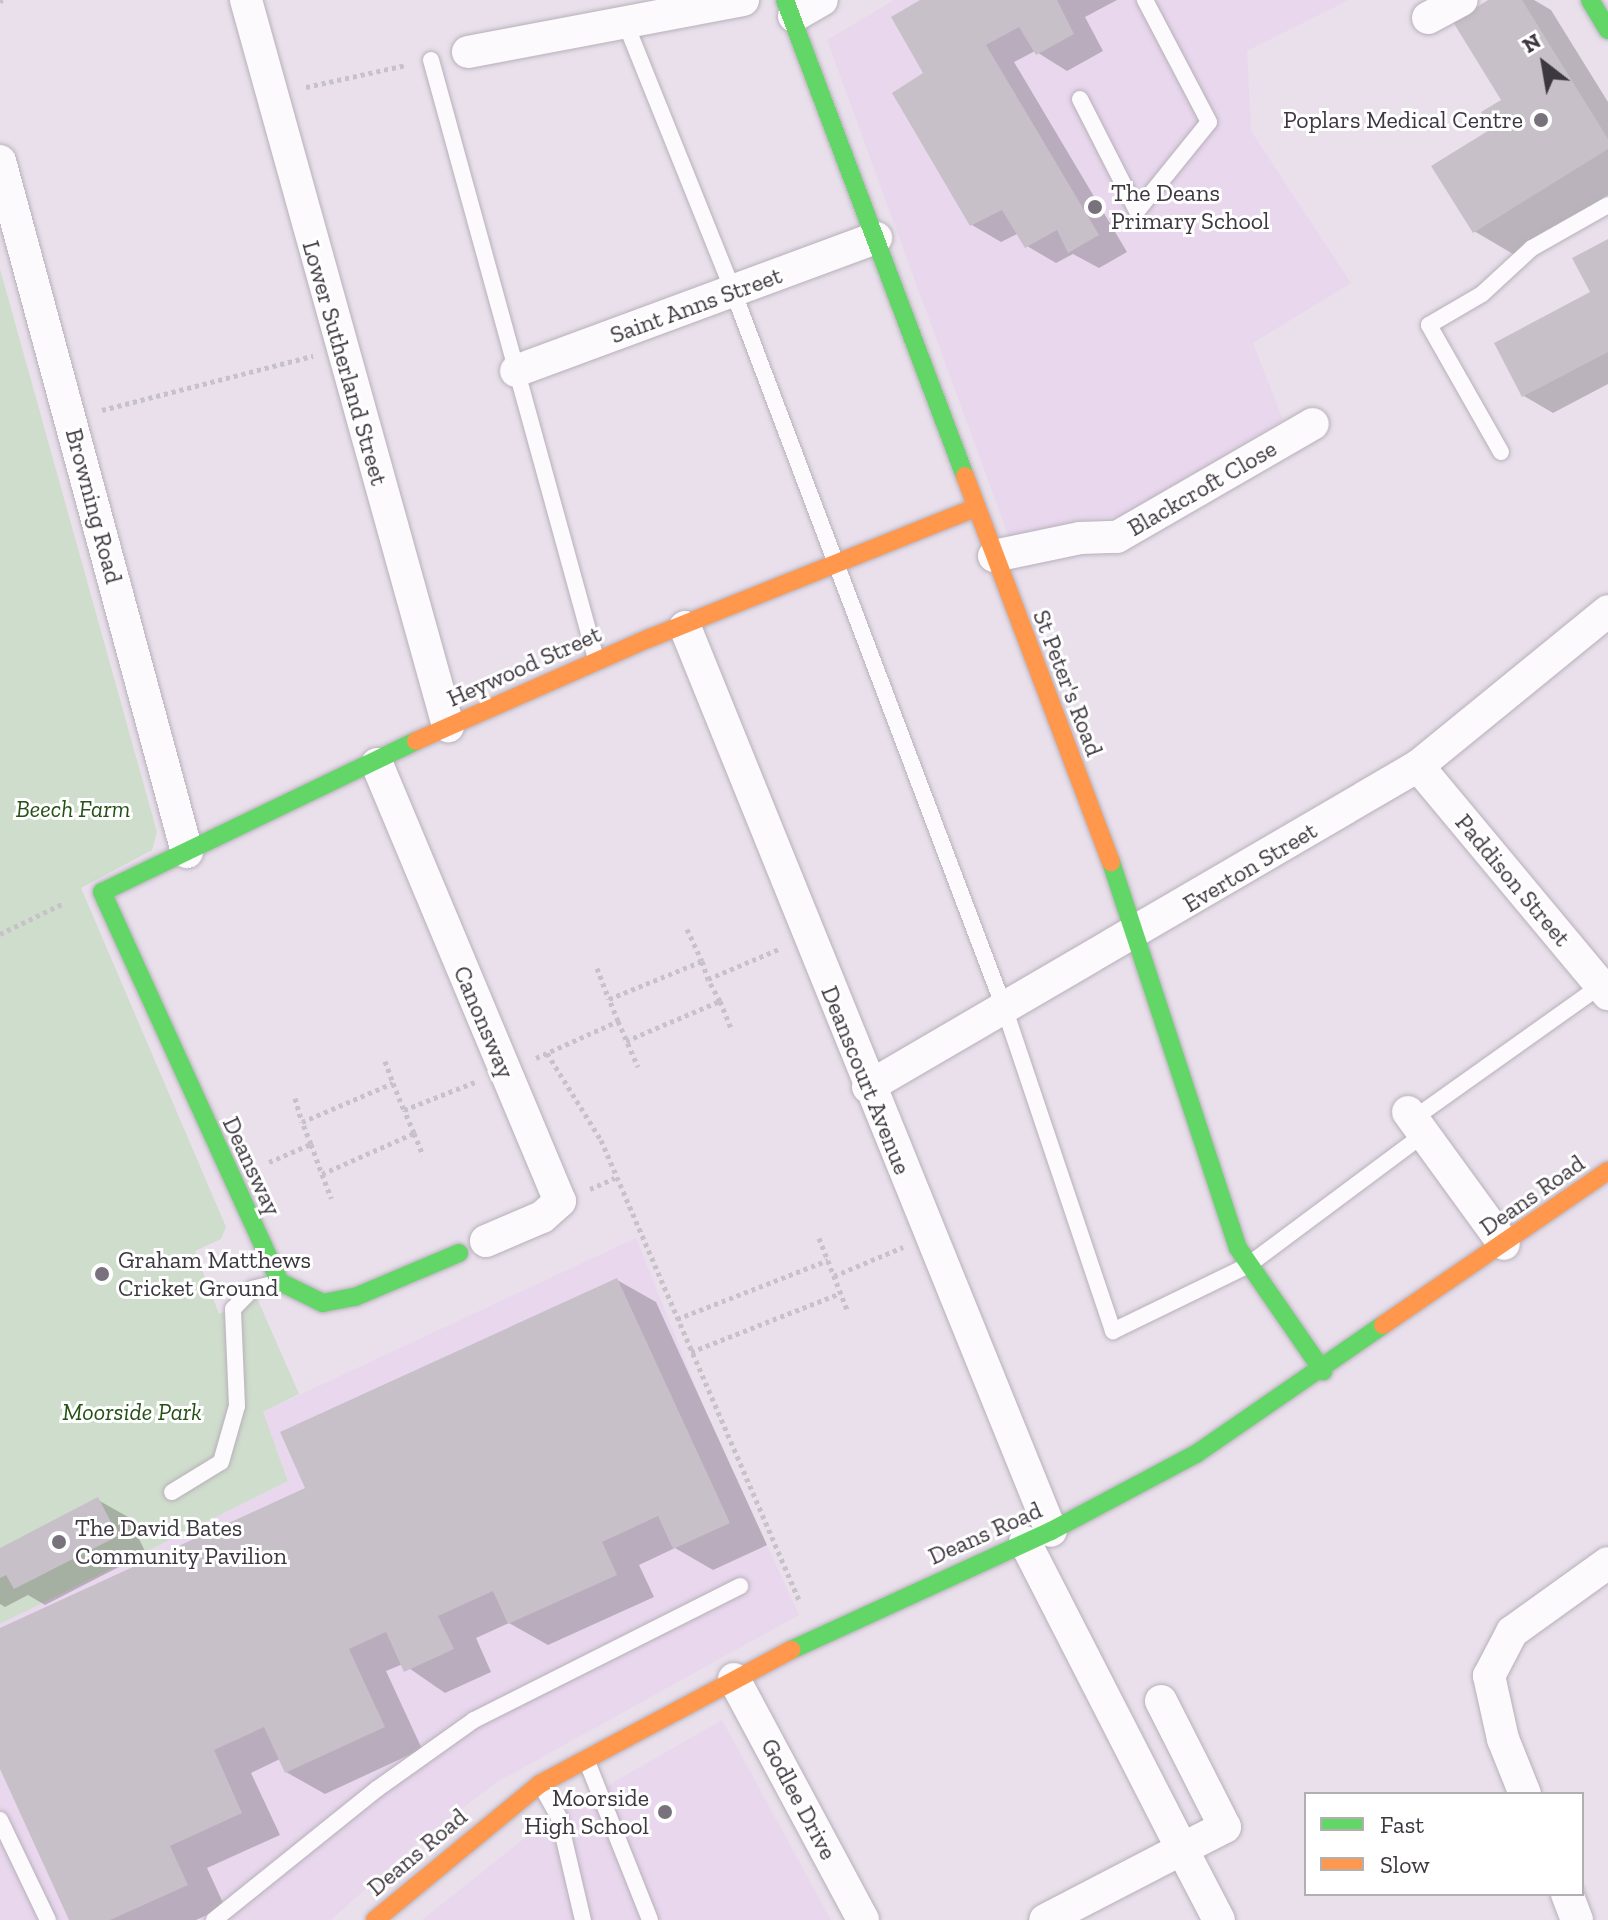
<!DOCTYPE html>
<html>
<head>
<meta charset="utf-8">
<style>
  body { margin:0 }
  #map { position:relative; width:1608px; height:1920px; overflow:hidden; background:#e9e0ec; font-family:"Zilla Slab",serif }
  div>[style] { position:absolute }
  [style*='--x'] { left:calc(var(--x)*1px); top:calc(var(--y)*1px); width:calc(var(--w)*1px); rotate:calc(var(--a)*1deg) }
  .built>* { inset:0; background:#e8d7ed }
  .green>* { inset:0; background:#cfddcc }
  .shadow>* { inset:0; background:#0003 }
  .building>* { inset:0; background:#c7c0c9 }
  .path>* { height:5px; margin-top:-2.5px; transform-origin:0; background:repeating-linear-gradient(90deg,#c6c2c8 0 4px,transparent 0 8px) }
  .roads { filter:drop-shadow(0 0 2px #b7b0b9) drop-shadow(0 0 2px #b7b0b9) }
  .lane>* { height:16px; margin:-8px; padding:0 8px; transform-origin:8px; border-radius:8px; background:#fcfafc }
  .street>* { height:32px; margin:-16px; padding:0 16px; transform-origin:16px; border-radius:16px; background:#fcfafc }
  .fast>* { height:18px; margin:-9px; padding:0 9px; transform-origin:9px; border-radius:9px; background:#63d668 }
  .slow>* { height:18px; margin:-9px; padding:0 9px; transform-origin:9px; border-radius:9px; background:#ff974d }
  .dots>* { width:22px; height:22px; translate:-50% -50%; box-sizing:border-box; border:4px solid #fff; border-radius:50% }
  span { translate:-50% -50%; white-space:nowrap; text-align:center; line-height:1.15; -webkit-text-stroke:6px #fff; paint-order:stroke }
  .poi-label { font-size:24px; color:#3d373f }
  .right { translate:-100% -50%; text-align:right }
  .left { translate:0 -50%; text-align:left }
  .street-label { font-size:24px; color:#3d373f }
  .park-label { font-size:24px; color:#255117; font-style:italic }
  .legend { position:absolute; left:1304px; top:1792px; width:280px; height:104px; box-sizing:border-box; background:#fff; border:2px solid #b1afb2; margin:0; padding:10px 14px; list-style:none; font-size:24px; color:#3d373f }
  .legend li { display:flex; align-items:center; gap:16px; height:40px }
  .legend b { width:40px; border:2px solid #b1afb2 }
  .north { position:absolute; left:1504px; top:24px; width:80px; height:80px; -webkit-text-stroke:6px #fff; paint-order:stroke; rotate:329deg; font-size:22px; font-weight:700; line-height:32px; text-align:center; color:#3d373f }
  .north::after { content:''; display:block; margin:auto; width:28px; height:36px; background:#3d373f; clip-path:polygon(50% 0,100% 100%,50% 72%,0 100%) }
</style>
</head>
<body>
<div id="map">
  <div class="built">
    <i style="clip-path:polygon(894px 0,1349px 0,1247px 51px,1251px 131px,1351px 283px,1253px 343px,1283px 420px,1124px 516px,1072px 521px,1010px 540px,827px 40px)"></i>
    <i style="clip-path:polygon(636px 1238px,707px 1415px,799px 1615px,497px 1782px,418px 1842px,331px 1920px,0 1920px,0 1624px,288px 1481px,263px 1412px)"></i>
    <i style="clip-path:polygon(722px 1720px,831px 1920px,422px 1920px,546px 1821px)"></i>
  </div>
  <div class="green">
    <i style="clip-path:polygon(0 269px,157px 832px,152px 850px,81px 888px,226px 1227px,221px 1239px,195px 1251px,219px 1314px,257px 1298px,299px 1394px,263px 1412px,288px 1481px,0 1624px)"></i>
  </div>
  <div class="shadow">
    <i style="clip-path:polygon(923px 0,1117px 0,1085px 17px,1103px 51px,1067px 71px,1035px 51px,1014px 62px,1127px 252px,1099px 268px,1073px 254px,1056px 263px,1027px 246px,1019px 233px,1001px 242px,972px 225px,926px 73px)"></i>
    <i style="clip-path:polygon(1492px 0,1534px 0,1551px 10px,1608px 102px,1608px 195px,1513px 254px,1474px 231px,1503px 100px)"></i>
    <i style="clip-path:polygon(1608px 242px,1608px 384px,1553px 413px,1524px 396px,1593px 293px)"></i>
    <i style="clip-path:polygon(617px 1280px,656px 1302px,767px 1545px,713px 1570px,675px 1548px,639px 1565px,654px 1597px,548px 1645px,509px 1623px,476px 1638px,491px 1672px,445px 1693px,403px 1664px,386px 1671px,422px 1749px,325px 1794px,286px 1772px,280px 1759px,251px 1773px,280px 1835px,207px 1868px,225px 1907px,196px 1920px,72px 1920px,0 1764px,0 1630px,308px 1489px)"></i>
    <i style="clip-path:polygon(98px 1500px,128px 1517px,146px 1553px,45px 1605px,28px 1595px,5px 1607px,0 1604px,0 1551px)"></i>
  </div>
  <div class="building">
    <i style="clip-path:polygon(920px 0,1057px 0,1074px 34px,1036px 55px,1019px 27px,986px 45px,1099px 235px,1068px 253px,1057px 230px,1025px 248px,1002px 210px,970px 226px,892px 93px,923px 73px,891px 17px)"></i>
    <i style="clip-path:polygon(1488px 0,1522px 0,1608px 139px,1608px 149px,1473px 233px,1431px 166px,1491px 129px,1481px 112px,1501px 100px,1453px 22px)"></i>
    <i style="clip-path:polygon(1608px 239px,1608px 352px,1522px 397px,1494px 343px,1590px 292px,1572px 258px)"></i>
    <i style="clip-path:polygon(617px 1278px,730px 1523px,673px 1549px,658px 1516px,602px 1542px,617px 1575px,508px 1624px,493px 1591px,438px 1616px,454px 1649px,404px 1672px,386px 1632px,349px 1649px,385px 1727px,285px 1773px,264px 1727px,214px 1750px,242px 1813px,170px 1846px,188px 1885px,110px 1920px,69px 1920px,0 1769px,0 1628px,305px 1488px,280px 1432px)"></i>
    <i style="clip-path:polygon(98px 1497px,118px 1536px,14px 1589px,6px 1575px,0 1578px,0 1548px)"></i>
  </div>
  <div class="path">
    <i style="--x:0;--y:1;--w:3;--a:-18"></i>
    <i style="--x:306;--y:87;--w:102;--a:-12.4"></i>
    <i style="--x:102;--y:410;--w:218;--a:-14.4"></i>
    <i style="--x:687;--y:929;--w:35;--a:65"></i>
    <i style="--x:0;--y:934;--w:71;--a:-25.8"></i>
    <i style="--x:597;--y:968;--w:33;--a:69"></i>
    <i style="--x:720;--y:1001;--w:32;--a:68"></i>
    <i style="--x:618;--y:1021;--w:50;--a:66.5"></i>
    <i style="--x:626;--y:1041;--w:102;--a:-23.1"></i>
    <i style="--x:720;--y:1001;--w:25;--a:-119"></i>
    <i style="--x:547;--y:1053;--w:102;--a:58.2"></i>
    <i style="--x:601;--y:1140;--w:501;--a:66.71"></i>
    <i style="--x:536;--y:1058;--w:90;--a:-24.3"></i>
    <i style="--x:618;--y:1021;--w:24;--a:-112"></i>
    <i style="--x:609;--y:999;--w:100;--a:-22.2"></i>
    <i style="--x:702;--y:961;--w:19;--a:72"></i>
    <i style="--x:708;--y:979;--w:77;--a:-22.9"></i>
    <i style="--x:385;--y:1061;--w:23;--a:70"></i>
    <i style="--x:295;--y:1098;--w:25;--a:74"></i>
    <i style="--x:414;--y:1133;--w:24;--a:68"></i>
    <i style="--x:311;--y:1144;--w:24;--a:-112"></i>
    <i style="--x:302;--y:1122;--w:99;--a:-23.2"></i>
    <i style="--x:393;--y:1083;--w:29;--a:68"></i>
    <i style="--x:269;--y:1162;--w:46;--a:-23.2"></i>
    <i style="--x:311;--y:1144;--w:32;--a:70"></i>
    <i style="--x:322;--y:1174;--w:101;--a:-24"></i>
    <i style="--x:414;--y:1133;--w:25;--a:-113"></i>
    <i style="--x:404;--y:1110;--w:76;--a:-21.5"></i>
    <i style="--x:322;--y:1174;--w:26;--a:69"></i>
    <i style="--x:590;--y:1189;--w:27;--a:-24"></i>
    <i style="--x:819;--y:1238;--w:79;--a:68.6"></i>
    <i style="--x:834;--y:1276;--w:75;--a:-22.8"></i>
    <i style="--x:677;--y:1319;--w:162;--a:-21.3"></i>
    <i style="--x:691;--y:1352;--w:161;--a:-21.5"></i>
  </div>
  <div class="roads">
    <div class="lane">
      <i style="--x:625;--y:22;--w:290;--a:68.1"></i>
      <i style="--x:733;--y:291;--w:769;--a:69.28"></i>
      <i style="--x:1005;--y:1010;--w:339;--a:71.4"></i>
      <i style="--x:1113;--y:1331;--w:149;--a:-25.9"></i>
      <i style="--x:1247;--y:1266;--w:221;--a:-36.7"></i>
      <i style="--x:431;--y:60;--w:621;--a:74.6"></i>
      <i style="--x:1080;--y:99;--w:126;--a:63"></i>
      <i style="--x:1137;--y:211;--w:114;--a:-51"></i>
      <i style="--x:1209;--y:122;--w:138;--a:-117.7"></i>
      <i style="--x:1501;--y:452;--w:146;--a:-119.6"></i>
      <i style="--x:1429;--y:325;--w:61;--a:-30.3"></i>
      <i style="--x:1482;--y:294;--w:68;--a:-42.6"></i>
      <i style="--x:1532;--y:248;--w:87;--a:-29.5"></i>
      <i style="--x:1413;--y:1119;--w:233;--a:-35.4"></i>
      <i style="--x:172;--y:1492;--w:57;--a:-31.5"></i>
      <i style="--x:221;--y:1462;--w:58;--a:-74.1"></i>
      <i style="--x:237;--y:1406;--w:97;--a:-92.4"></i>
      <i style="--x:233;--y:1309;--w:28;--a:-46"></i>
      <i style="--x:252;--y:1289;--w:29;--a:-14"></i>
      <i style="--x:586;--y:1759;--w:173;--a:68.3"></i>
      <i style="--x:541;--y:1785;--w:38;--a:61"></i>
      <i style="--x:559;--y:1818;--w:105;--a:76.8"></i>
      <i style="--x:0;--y:1820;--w:111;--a:64.4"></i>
      <i style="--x:214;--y:1920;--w:209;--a:-38.8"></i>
      <i style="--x:377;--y:1789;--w:119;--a:-35.4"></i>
      <i style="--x:474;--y:1720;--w:298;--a:-26.7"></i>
    </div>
    <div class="street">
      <i style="--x:246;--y:0;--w:754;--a:74.45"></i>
      <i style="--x:794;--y:16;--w:32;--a:-30"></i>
      <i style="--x:1428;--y:18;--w:38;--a:-28"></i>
      <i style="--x:468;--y:52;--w:280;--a:-10.7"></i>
      <i style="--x:0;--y:161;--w:716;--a:74.86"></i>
      <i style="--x:516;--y:371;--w:384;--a:-20.3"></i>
      <i style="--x:994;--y:556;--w:88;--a:-11.8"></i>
      <i style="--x:1080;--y:538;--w:37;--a:-2"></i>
      <i style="--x:1117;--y:537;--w:226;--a:-30"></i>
      <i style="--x:685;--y:627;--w:975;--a:67.96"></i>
      <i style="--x:377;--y:764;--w:474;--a:67.3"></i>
      <i style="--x:560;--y:1201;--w:24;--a:138"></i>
      <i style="--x:542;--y:1217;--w:61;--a:156.8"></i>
      <i style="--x:1418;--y:766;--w:297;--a:50.2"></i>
      <i style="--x:868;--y:1087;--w:637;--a:-30.27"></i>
      <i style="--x:1418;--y:766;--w:245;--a:-39.2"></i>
      <i style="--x:1408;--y:1112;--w:163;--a:54"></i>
      <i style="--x:1025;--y:1542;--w:345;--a:62.9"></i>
      <i style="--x:1182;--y:1849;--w:154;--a:152.6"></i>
      <i style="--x:734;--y:1679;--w:273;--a:61.8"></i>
      <i style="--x:1161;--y:1701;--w:141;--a:63.1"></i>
      <i style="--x:1225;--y:1827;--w:48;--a:152.9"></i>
      <i style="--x:1182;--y:1849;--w:80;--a:62.5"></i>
      <i style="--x:1525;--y:1794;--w:59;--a:-111.8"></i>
      <i style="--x:1503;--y:1739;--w:65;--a:-102.5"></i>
      <i style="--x:1489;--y:1676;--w:50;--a:-62.4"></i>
      <i style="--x:1512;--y:1632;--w:118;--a:-35.7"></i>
      <i style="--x:1567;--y:1894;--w:28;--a:69"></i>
    </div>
    <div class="fast">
      <i style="--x:785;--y:0;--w:509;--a:69.29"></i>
      <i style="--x:1590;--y:0;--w:35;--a:59"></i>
      <i style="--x:416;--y:741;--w:348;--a:154.3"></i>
      <i style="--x:102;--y:892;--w:429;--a:65.5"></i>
      <i style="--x:280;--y:1282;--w:48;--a:26"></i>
      <i style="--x:323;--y:1303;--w:33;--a:-11"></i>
      <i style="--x:355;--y:1297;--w:113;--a:-22.9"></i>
      <i style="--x:1111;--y:862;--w:406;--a:71.8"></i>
      <i style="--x:1238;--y:1248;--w:150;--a:55.4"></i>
      <i style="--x:791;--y:1650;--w:286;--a:-24.6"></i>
      <i style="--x:1051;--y:1531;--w:164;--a:-28"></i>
      <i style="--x:1196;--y:1454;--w:227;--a:-34.6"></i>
    </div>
    <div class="slow">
      <i style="--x:965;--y:476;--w:413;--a:69.3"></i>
      <i style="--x:416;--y:741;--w:256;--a:-23.8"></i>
      <i style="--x:650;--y:638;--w:350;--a:-21.8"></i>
      <i style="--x:1383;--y:1325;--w:273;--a:-34.4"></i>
      <i style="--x:375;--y:1920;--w:214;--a:-39.5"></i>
      <i style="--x:540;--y:1784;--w:285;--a:-28.1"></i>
    </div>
  </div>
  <div class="dots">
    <i style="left:1541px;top:120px;background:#79727c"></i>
    <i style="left:1095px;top:207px;background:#79727c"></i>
    <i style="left:102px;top:1274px;background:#79727c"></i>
    <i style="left:59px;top:1542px;background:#79727c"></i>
    <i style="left:665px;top:1812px;background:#79727c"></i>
  </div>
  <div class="poi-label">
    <span class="right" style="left:1523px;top:120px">Poplars Medical Centre</span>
    <span class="left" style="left:1111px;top:207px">The Deans<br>Primary School</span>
    <span class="left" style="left:118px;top:1274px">Graham Matthews<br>Cricket Ground</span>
    <span class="left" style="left:75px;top:1542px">The David Bates<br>Community Pavilion</span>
    <span class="right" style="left:649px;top:1812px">Moorside<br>High School</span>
  </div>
  <div class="street-label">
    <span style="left:696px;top:305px;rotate:-20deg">Saint Anns Street</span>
    <span style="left:345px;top:363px;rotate:74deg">Lower Sutherland Street</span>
    <span style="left:1202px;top:488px;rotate:-30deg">Blackcroft Close</span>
    <span style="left:94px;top:506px;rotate:75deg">Browning Road</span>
    <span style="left:524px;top:666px;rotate:-24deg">Heywood Street</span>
    <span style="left:1068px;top:683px;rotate:69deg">St Peter's Road</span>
    <span style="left:1250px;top:867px;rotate:-31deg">Everton Street</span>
    <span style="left:1513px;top:880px;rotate:50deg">Paddison Street</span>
    <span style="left:484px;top:1022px;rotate:67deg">Canonsway</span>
    <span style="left:866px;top:1080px;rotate:68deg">Deanscourt Avenue</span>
    <span style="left:252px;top:1166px;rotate:65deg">Deansway</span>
    <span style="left:1532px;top:1195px;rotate:-35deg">Deans Road</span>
    <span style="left:985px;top:1533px;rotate:-24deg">Deans Road</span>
    <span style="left:799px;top:1799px;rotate:62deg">Godlee Drive</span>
    <span style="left:417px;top:1852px;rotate:-40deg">Deans Road</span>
  </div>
  <div class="park-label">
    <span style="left:73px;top:809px">Beech Farm</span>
    <span style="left:132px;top:1412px">Moorside Park</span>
  </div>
  <ul class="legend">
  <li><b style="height:10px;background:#63d668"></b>Fast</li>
  <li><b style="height:10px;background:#ff974d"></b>Slow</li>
  </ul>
  <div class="north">N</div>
</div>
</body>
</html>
